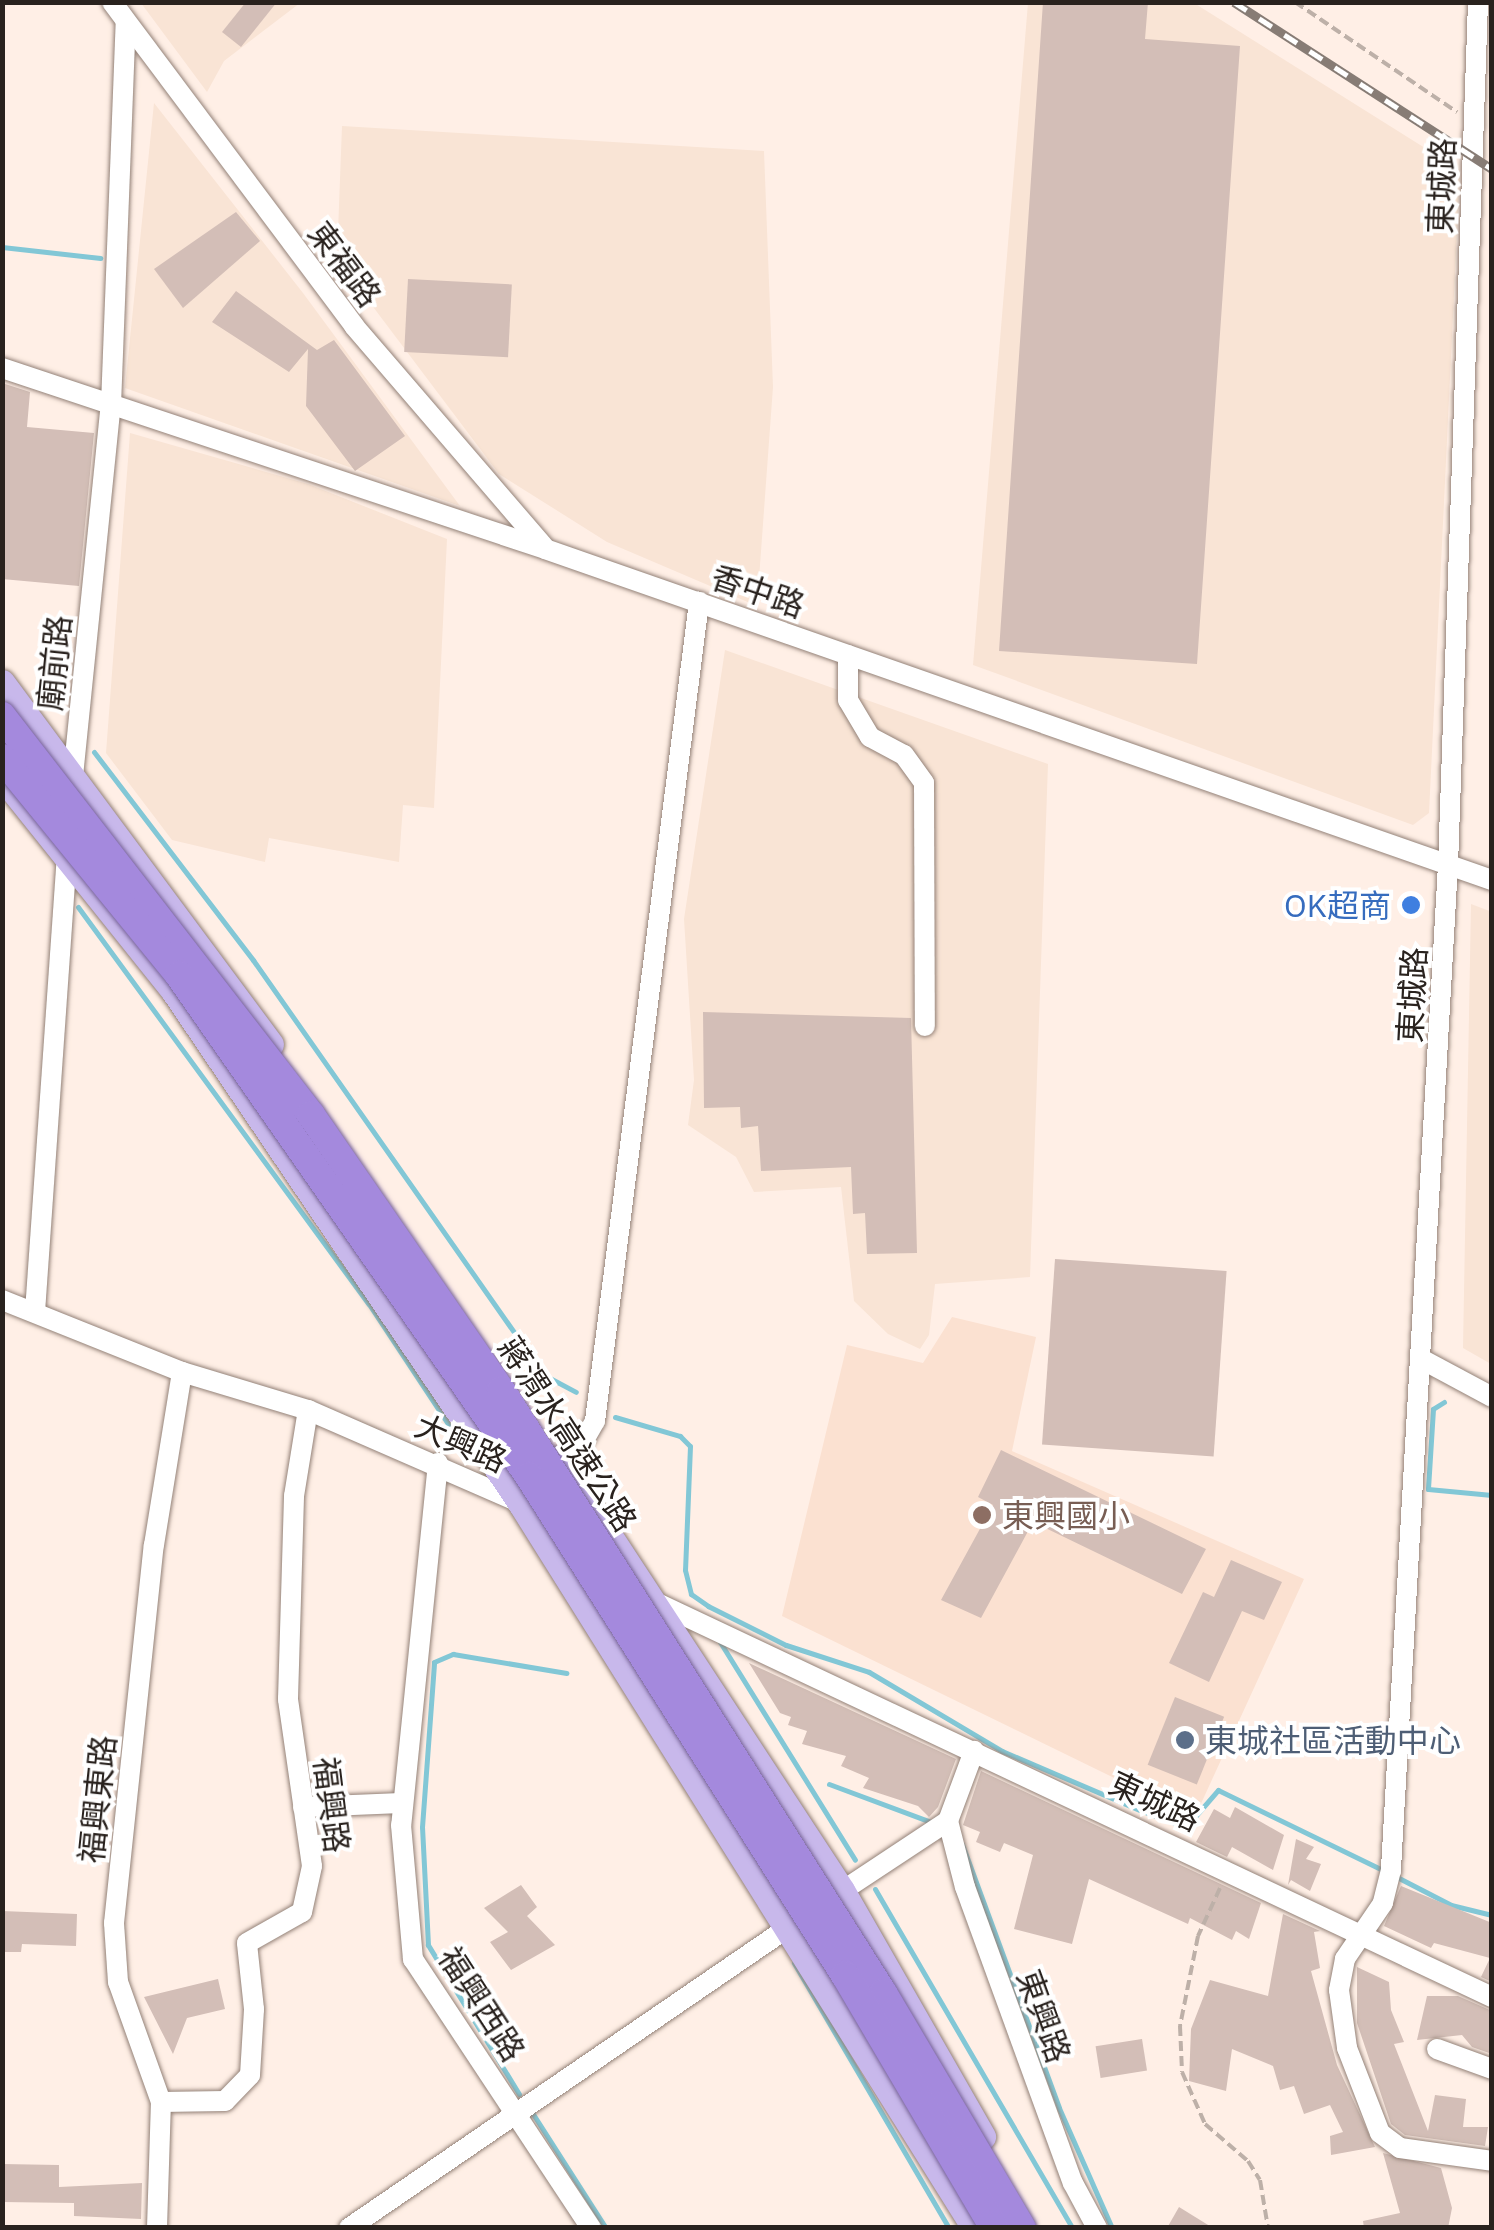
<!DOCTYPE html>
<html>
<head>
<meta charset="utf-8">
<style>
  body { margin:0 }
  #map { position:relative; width:1494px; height:2230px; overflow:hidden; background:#ffefe6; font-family:"IBM Plex Sans","Noto Sans TC",sans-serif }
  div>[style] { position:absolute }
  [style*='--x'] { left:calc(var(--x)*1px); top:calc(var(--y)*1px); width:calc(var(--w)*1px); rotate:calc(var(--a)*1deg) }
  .industrial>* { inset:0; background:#f9e4d5 }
  .built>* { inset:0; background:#fbe1d1 }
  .stream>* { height:5px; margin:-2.5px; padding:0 2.5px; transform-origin:2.5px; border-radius:2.5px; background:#82c7d6 }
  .building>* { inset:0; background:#d3beb7; transform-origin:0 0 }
  .path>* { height:4px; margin-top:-2px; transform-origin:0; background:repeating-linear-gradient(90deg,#bdb0a8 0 10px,transparent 0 15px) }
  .roads { filter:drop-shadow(0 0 2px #938177) drop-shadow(0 0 2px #938177) }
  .minor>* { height:20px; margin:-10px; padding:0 10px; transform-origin:10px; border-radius:10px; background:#fff }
  .major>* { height:25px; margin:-12.5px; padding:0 12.5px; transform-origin:12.5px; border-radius:12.5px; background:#c8b8eb }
  .rail>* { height:9px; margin-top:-4.5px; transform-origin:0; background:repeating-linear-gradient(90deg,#fff 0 15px,#877c75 0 30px); box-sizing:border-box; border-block:2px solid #877c75 }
  .bridges { filter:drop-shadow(0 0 2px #79659a) drop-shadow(0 0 2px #79659a) }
  .highway-bridge>* { height:28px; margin:-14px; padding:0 14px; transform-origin:14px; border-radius:14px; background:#a489dd }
  .dots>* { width:28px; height:28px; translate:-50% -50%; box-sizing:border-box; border:5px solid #fff; border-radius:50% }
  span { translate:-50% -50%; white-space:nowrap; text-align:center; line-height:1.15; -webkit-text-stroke:8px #fff; paint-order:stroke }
  .street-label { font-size:32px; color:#29221e }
  .shop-label { font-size:32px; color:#366cbe }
  .right { translate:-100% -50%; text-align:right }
  .education-label { font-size:32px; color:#785e54 }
  .left { translate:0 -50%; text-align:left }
  .service-label { font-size:32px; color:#4e5e75 }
  .frame { position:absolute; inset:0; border:5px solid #29221e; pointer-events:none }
</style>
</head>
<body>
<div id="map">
  <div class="industrial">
    <i style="clip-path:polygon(141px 3px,300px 3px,224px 61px,207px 92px)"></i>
    <i style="clip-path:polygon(1028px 3px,1194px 3px,1460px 170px,1429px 813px,1413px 825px,973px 665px)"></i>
    <i style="clip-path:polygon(154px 103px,303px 293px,460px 506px,125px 388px)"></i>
    <i style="clip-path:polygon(342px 126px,764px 151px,773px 387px,757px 606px,607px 542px,499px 474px,337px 259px)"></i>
    <i style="clip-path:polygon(130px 433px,308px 484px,447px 539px,434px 808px,403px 805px,399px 862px,269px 838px,265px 862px,172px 840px,106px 753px)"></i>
    <i style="clip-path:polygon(725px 650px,1048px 764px,1030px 1277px,935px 1284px,929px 1335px,920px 1349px,888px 1334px,854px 1301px,841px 1187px,754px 1192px,736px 1157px,688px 1125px,694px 1080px,684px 919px)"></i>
    <i style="clip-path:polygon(1471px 904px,1492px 912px,1491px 1364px,1463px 1348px)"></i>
  </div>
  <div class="built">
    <i style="clip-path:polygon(952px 1317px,1036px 1337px,1012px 1451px,1304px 1579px,1199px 1808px,1143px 1792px,782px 1616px,847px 1345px,923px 1363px)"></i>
  </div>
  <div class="stream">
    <i style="--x:2;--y:247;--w:99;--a:6.4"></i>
    <i style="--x:94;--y:752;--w:262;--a:52.6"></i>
    <i style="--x:253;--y:960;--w:507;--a:54.96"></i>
    <i style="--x:544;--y:1375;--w:36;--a:28"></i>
    <i style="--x:78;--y:907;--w:492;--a:53.8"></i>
    <i style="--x:369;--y:1304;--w:176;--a:56.6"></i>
    <i style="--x:1444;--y:1402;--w:13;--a:148"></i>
    <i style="--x:1433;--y:1409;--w:80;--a:93.6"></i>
    <i style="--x:1428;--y:1489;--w:64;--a:5.4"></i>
    <i style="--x:615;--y:1417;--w:68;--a:16.3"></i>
    <i style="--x:680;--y:1436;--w:14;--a:45"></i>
    <i style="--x:690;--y:1446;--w:124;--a:92.3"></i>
    <i style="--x:685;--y:1570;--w:25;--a:76"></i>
    <i style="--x:691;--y:1594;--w:21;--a:35"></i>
    <i style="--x:708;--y:1606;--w:87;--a:26.6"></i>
    <i style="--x:786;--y:1645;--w:87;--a:18"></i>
    <i style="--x:869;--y:1672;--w:155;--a:30.7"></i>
    <i style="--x:1002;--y:1751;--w:152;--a:23.2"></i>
    <i style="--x:1142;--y:1811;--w:47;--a:20"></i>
    <i style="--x:1186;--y:1827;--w:49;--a:-49.1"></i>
    <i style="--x:1218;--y:1790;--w:183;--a:25.9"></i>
    <i style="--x:720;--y:1642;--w:256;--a:58.2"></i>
    <i style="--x:829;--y:1784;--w:112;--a:20.4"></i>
    <i style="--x:962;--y:1844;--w:281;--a:69.8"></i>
    <i style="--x:1059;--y:2108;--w:131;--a:66.2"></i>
    <i style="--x:1393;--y:1875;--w:65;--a:27.3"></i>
    <i style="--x:1451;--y:1905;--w:42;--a:13.7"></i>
    <i style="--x:875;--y:1889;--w:392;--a:59.8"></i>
    <i style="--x:794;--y:1963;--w:307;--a:59.7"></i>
    <i style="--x:519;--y:2094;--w:175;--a:-121.4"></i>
    <i style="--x:428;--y:1945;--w:118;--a:-92.9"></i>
    <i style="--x:422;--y:1827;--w:165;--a:-85.8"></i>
    <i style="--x:434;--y:1662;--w:21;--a:-23"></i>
    <i style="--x:453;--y:1654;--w:115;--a:9.5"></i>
    <i style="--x:533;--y:2114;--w:135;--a:57.4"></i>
  </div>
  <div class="building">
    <i style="clip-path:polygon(246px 2px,277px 2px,241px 47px,222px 32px)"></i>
    <i style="clip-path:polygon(1043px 2px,1148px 2px,1145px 39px,1240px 46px,1197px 664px,999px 651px)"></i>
    <i style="clip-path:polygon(236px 212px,260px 241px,183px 308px,154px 269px)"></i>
    <i style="left:408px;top:279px;width:104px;height:73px;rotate:3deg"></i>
    <i style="clip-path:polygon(236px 291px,317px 350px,334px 340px,405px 436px,355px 471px,306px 406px,308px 349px,289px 372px,212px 322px)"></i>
    <i style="clip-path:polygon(2px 383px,30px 392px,27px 427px,94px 433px,79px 586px,2px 579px)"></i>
    <i style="clip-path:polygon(703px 1012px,911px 1018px,917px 1253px,867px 1254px,865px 1213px,853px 1214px,851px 1167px,761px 1171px,758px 1126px,741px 1128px,740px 1107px,704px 1108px)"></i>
    <i style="left:1055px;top:1259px;width:172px;height:186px;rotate:4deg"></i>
    <i style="clip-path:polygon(1001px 1450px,1206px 1549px,1182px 1594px,1033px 1522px,981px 1618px,941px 1600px,993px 1505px,978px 1497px)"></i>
    <i style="clip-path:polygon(1231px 1560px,1282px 1582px,1264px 1620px,1242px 1611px,1209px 1682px,1169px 1663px,1203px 1592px,1214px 1597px)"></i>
    <i style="clip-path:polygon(749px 1663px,956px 1759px,938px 1807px,929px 1817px,918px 1806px,863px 1788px,869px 1778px,841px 1766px,846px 1756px,802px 1744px,807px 1731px,788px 1725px,791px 1717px,780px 1713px)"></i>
    <i style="left:1175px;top:1697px;width:53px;height:73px;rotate:22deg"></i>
    <i style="clip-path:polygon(981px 1771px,1261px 1903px,1249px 1939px,1236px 1931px,1232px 1940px,1190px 1918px,1188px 1924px,1089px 1879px,1072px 1944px,1014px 1929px,1033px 1855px,1004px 1843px,1000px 1852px,976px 1842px,980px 1832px,963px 1825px)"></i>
    <i style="clip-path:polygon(1235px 1807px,1284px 1835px,1273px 1870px,1232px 1847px,1227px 1857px,1196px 1842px,1214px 1809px,1230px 1818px)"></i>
    <i style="clip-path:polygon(1296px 1839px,1314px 1847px,1306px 1859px,1321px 1864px,1310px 1891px,1291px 1880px,1288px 1885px)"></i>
    <i style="clip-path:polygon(521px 1885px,537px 1907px,527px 1916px,555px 1945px,511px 1970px,490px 1942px,508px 1932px,484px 1908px)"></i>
    <i style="clip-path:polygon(1401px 1886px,1492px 1923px,1492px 1982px,1481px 1977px,1490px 1958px,1434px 1943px,1431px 1948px,1384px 1926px)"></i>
    <i style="clip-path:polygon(2px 1911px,77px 1914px,76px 1946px,22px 1944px,21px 1952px,2px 1952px)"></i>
    <i style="clip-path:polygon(1283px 1914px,1320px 1931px,1314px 1932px,1320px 1968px,1311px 1971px,1337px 2065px,1375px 2147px,1331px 2155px,1330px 2136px,1343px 2132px,1330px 2105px,1304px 2114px,1294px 2086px,1280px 2090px,1273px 2066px,1232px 2049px,1226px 2091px,1189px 2081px,1191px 2029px,1210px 1980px,1268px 1996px)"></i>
    <i style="clip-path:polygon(1357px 1967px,1389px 1982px,1391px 2010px,1404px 2042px,1394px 2044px,1428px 2131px,1435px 2095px,1466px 2099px,1463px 2127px,1488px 2127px,1485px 2146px,1405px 2135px,1391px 2124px,1357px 2023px)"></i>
    <i style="clip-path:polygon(218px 1979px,225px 2009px,187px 2018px,173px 2054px,144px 1997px)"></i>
    <i style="clip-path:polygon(1427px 1996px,1458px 1996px,1492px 2011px,1492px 2054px,1472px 2047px,1462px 2035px,1417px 2040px)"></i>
    <i style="left:1142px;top:2039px;width:32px;height:47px;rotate:81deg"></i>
    <i style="clip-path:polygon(1383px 2153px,1441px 2168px,1452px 2208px,1448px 2228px,1364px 2228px,1363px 2221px,1400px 2213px)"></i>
    <i style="clip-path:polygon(2px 2164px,59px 2165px,59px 2187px,142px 2183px,141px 2219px,74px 2216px,74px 2203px,2px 2202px)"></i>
    <i style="clip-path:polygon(1179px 2207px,1213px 2228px,1167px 2228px)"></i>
  </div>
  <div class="path">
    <i style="--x:1295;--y:2;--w:196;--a:34.2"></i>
    <i style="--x:1220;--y:1888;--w:53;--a:114.6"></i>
    <i style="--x:1198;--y:1936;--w:92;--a:101.3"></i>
    <i style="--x:1180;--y:2026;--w:46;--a:87.5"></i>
    <i style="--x:1182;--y:2072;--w:57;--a:66.1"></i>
    <i style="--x:1205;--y:2124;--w:57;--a:40.7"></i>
    <i style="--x:1248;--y:2161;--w:22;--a:58"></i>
    <i style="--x:1260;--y:2180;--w:49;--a:80.5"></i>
  </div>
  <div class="roads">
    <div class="minor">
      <i style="--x:112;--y:2;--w:404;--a:53.2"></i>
      <i style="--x:354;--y:326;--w:291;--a:49.3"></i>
      <i style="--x:1478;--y:2;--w:864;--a:91.99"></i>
      <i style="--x:1448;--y:865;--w:1007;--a:93.25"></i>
      <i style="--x:1391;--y:1870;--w:34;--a:104"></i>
      <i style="--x:1383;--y:1903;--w:68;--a:124.2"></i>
      <i style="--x:1345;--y:1959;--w:32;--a:101"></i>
      <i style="--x:1339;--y:1990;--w:59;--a:82.1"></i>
      <i style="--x:1347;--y:2048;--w:91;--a:68.8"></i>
      <i style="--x:1380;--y:2133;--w:25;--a:37"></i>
      <i style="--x:1400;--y:2148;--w:93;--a:8"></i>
      <i style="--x:2;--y:368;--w:572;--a:18.43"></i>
      <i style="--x:545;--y:549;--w:1003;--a:19.27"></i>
      <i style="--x:848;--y:655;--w:45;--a:90"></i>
      <i style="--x:848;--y:700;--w:43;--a:59.3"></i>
      <i style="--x:870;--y:737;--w:38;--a:28"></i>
      <i style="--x:904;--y:755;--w:34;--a:54"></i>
      <i style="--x:924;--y:783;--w:243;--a:89.8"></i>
      <i style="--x:72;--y:786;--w:383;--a:-84.2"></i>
      <i style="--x:111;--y:405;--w:384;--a:-87.8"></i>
      <i style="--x:2;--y:1300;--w:194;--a:21.8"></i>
      <i style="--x:182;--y:1372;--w:132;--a:16.8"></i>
      <i style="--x:308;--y:1410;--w:232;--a:23.6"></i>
      <i style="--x:35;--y:1312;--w:463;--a:-86"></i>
      <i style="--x:1425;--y:1361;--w:76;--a:28.2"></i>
      <i style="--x:438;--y:1463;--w:364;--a:95.8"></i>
      <i style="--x:401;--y:1825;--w:135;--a:84.9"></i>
      <i style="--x:413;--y:1959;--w:323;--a:56.5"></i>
      <i style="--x:567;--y:1470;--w:56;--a:-60.3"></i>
      <i style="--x:595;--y:1421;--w:826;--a:-82.76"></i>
      <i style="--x:653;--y:1601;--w:928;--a:25.27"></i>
      <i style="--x:303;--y:1807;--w:100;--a:-2.3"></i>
      <i style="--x:948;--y:1821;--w:68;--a:75.6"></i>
      <i style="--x:965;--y:1887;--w:315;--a:70"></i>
      <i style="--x:1073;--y:2183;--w:51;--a:61.9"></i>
      <i style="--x:833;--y:1897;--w:138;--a:-33.5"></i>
      <i style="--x:948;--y:1821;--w:75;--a:-69.6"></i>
      <i style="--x:1437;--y:2049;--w:59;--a:20"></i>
      <i style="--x:161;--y:2102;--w:64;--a:-0.9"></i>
      <i style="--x:225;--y:2101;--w:36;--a:-46"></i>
      <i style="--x:250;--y:2075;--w:66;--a:-86.5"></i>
      <i style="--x:254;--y:2009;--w:66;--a:-96.1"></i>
      <i style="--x:247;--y:1943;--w:63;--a:-29.4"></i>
      <i style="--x:302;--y:1912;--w:47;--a:-77.7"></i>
      <i style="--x:312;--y:1866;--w:169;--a:-98.2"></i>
      <i style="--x:288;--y:1699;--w:203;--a:-88.3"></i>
      <i style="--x:294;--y:1496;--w:87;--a:-80.8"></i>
      <i style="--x:157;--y:2228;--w:126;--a:-88.2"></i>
      <i style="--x:161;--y:2102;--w:127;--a:-109.7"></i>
      <i style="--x:118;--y:1982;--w:59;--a:-93.9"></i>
      <i style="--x:114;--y:1923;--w:380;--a:-84"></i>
      <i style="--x:154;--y:1545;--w:175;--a:-80.8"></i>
      <i style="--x:349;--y:2228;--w:542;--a:-34.39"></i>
    </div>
    <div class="major">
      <i style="--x:2;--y:682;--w:451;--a:53.4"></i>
      <i style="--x:9;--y:786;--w:264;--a:51.3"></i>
      <i style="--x:174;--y:992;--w:617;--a:55.9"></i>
      <i style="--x:520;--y:1503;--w:855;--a:57.94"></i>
      <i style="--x:559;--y:1458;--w:516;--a:56.77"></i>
      <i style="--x:842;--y:1890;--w:284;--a:60.2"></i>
    </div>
  </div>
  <div class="rail">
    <i style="--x:1234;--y:2;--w:307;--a:32.9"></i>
  </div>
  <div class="bridges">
    <div class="highway-bridge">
      <i style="--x:2;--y:716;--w:505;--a:52.24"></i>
      <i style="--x:311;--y:1115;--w:334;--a:55.4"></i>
      <i style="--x:501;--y:1390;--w:714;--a:57.65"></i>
      <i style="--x:883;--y:1993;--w:273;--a:59.4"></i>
      <i style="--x:2;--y:758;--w:280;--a:50.8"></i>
      <i style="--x:179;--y:975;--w:611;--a:55.06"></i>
      <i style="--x:529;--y:1476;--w:591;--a:57.66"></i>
      <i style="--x:845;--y:1975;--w:294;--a:59.5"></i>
    </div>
  </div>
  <div class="dots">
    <i style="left:1411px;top:905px;background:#3f7fe0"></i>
    <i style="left:982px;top:1515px;background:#8d6e63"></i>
    <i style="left:1185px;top:1740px;background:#5c6f8a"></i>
  </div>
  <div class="street-label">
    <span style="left:1441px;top:186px;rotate:-88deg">東城路</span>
    <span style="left:345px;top:264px;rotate:53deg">東福路</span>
    <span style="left:758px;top:591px;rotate:19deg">香中路</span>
    <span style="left:54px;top:663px;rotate:-84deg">廟前路</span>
    <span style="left:1412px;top:995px;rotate:-87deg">東城路</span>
    <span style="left:568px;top:1434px;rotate:57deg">蔣渭水高速公路</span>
    <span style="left:461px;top:1443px;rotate:24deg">大興路</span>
    <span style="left:97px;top:1799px;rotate:-84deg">福興東路</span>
    <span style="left:1155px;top:1801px;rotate:25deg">東城路</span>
    <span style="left:332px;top:1805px;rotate:83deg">福興路</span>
    <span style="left:482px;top:2004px;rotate:57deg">福興西路</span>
    <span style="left:1044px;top:2016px;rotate:70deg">東興路</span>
  </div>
  <div class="shop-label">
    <span class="right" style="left:1391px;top:905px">OK超商</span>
  </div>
  <div class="education-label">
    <span class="left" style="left:1002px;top:1515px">東興國小</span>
  </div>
  <div class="service-label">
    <span class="left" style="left:1205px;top:1740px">東城社區活動中心</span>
  </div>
  <div class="frame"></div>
</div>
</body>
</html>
